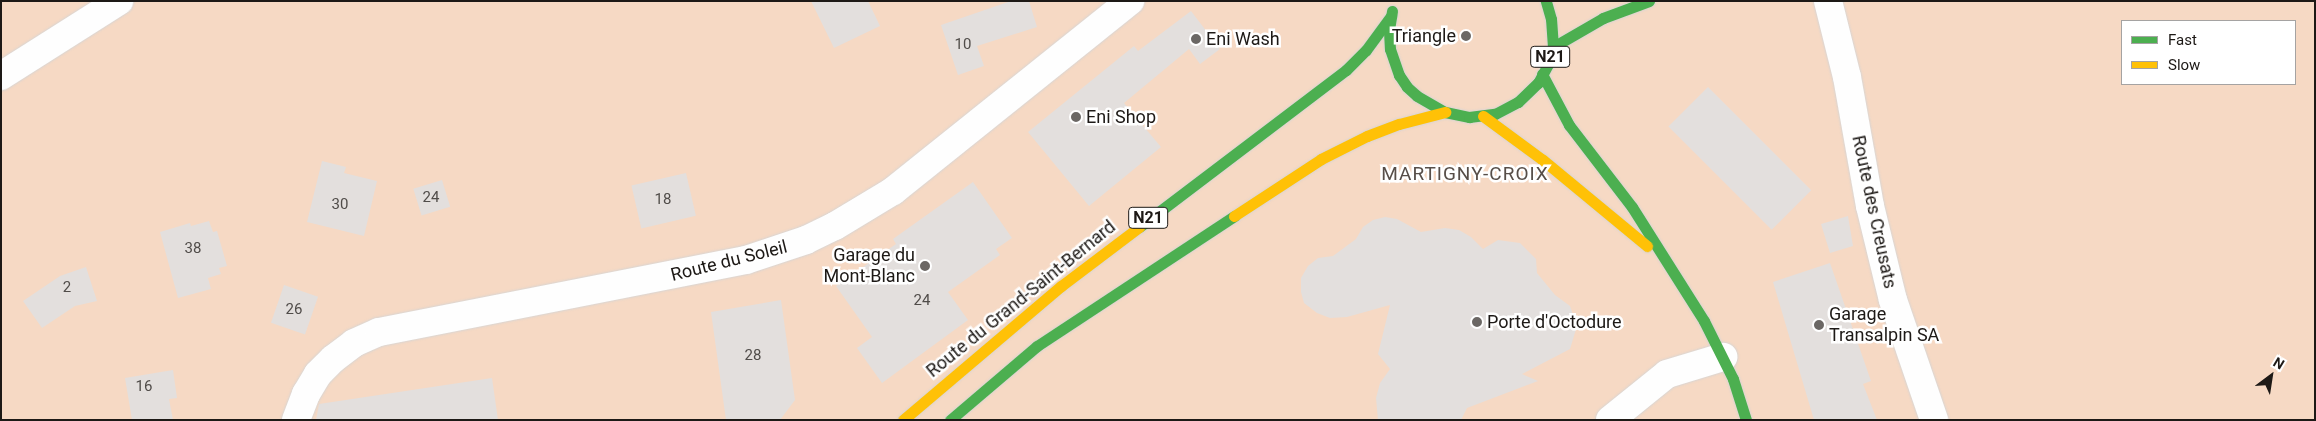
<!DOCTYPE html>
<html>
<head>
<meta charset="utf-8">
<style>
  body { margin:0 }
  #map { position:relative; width:2316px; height:421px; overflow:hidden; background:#fbf8f6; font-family:Roboto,sans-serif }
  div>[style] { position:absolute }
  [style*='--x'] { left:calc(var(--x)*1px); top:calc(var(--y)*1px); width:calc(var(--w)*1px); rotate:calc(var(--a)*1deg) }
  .green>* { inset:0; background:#f6d9c4 }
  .building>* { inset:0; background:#e3dfdd; transform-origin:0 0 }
  .roads { filter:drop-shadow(0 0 1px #d8d5d3) drop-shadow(0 0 1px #d8d5d3) }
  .street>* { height:28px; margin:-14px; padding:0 14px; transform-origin:14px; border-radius:14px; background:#fefefe }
  .fast>* { height:11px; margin:-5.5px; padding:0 5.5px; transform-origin:5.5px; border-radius:5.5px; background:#4caf50 }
  .slow>* { height:11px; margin:-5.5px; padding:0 5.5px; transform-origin:5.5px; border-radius:5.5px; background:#ffc107 }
  .dots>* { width:14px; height:14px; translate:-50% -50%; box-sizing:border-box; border:2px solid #fff; border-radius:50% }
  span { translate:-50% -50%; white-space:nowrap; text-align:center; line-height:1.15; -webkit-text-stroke:5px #fff; paint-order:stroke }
  .number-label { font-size:15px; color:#504c49 }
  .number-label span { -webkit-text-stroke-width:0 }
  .shield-label span { padding:1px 4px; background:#fff; border:1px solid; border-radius:4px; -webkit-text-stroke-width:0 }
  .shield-label { font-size:16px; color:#1d1916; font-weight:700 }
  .poi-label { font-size:18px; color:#1d1916 }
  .right { translate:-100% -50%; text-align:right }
  .left { translate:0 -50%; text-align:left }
  .street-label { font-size:18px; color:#1d1916 }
  .neighbourhood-label { font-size:19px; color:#574e48; letter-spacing:1px }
  .frame { position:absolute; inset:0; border:2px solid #1d1916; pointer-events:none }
  .legend { position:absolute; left:2121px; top:20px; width:175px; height:65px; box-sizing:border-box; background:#fff; border:1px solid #a5a3a2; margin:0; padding:6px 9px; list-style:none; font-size:15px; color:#1d1916 }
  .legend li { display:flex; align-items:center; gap:10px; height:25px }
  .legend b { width:25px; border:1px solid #a5a3a2 }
  .north { position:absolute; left:2246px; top:351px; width:50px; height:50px; -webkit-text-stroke:4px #fff; paint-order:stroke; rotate:31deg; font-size:14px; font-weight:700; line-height:20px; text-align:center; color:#1d1916 }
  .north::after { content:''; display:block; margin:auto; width:18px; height:22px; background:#1d1916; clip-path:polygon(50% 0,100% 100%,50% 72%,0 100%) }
</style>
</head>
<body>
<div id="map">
  <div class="green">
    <i style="clip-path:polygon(evenodd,1px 1px,2315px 1px,2315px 420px,1px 420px,1px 1px,2122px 21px,2295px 21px,2295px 84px,2122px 84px,2122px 21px)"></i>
  </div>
  <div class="building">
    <i style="clip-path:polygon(811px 1px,868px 1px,880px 26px,834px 48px)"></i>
    <i style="clip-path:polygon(1011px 1px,1029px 1px,1037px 27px,977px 46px,984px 66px,958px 75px,941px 25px)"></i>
    <i style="clip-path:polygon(1191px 11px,1220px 49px,1200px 64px,1189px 49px,1124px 103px,1161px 147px,1089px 206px,1028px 132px,1134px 46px,1138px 51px)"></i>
    <i style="left:1708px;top:87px;width:146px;height:56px;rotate:45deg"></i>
    <i style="clip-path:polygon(322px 161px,346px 167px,344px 173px,377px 181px,364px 236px,307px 222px)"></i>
    <i style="left:686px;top:173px;width:44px;height:56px;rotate:77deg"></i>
    <i style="left:442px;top:180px;width:28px;height:30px;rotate:73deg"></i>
    <i style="clip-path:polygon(973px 182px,1012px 238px,996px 249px,1000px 255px,948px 292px,968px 320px,882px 383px,857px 348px,872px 337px,836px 286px,896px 244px,893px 239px)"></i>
    <i style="clip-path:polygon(1848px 216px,1853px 246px,1830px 253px,1821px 224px)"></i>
    <i style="clip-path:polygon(1385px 217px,1397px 219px,1421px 232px,1445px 228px,1459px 230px,1471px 237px,1483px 249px,1498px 240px,1520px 243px,1536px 259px,1537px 273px,1555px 295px,1570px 306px,1577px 326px,1570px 349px,1522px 374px,1538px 381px,1467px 408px,1461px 420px,1378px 420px,1376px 398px,1380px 383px,1390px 369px,1378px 354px,1390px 305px,1347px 317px,1330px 318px,1317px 313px,1304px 303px,1301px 292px,1301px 278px,1308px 266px,1318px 258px,1333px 256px,1356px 239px,1363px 227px,1373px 220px)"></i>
    <i style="clip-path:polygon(209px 221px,213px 232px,217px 231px,227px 266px,219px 268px,221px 274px,208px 278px,211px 289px,178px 298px,160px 232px,190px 223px,191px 226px)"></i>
    <i style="clip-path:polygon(1830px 263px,1871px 381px,1863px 384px,1877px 420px,1814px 420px,1773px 282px)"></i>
    <i style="clip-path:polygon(86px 267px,97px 301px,75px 306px,42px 328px,23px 301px,60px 276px)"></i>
    <i style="left:284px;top:285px;width:36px;height:40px;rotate:19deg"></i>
    <i style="clip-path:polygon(781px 300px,795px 400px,780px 420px,726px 420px,711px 312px)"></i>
    <i style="clip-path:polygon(173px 370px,177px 398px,169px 399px,173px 420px,132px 420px,125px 378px)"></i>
    <i style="clip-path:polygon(492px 378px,498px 420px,316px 420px,319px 404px)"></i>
  </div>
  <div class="roads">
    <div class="street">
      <i style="--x:1828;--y:1;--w:78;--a:76"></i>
      <i style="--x:1847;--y:77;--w:131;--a:79.9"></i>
      <i style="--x:1870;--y:206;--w:97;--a:76.3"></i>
      <i style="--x:1893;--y:300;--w:127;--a:71.1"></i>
      <i style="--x:1;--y:76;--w:140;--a:-32.4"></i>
      <i style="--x:296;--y:420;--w:28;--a:-69"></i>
      <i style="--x:306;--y:394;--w:23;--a:-59"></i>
      <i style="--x:318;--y:374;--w:21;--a:-45"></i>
      <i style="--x:333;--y:359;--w:26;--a:-37"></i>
      <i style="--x:354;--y:343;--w:27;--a:-24"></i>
      <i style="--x:379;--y:332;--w:374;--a:-11.1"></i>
      <i style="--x:746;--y:260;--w:63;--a:-18.4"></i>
      <i style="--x:806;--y:240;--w:32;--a:-26"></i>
      <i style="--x:835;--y:226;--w:68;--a:-31.1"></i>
      <i style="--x:893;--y:191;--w:304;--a:-38.7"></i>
      <i style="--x:1610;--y:420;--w:73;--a:-38.9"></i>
      <i style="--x:1667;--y:374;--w:59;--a:-16.9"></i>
    </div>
    <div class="fast">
      <i style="--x:1392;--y:11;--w:20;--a:99"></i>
      <i style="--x:1389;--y:31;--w:18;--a:87"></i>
      <i style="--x:1390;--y:49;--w:28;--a:71"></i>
      <i style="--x:1399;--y:75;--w:14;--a:56"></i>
      <i style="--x:1407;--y:87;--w:13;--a:42"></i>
      <i style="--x:1417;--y:96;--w:32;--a:30"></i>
      <i style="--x:1445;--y:112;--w:25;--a:12"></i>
      <i style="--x:1469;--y:117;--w:26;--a:-7"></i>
      <i style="--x:1495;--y:114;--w:26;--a:-28"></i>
      <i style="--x:1518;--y:102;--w:28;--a:-44"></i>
      <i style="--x:1538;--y:83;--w:21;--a:-62"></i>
      <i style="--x:1548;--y:64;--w:18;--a:-74"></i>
      <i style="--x:1553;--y:47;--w:28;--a:-94"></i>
      <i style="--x:1551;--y:19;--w:19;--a:-106"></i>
      <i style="--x:1553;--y:47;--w:58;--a:-30.1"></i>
      <i style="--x:1603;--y:18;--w:49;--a:-20.3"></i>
      <i style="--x:1542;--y:74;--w:58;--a:62.1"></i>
      <i style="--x:1569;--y:125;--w:103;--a:52.5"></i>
      <i style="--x:1632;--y:207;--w:135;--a:57.7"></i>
      <i style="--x:1704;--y:321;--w:65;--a:63.4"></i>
      <i style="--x:1733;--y:379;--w:43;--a:72.4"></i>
      <i style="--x:1139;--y:227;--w:260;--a:-37.2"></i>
      <i style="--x:1346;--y:70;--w:28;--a:-45"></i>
      <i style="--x:1366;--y:50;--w:42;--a:-53.7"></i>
      <i style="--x:950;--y:420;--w:114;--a:-40.4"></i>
      <i style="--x:1037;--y:346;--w:236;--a:-33.4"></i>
    </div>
    <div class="slow">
      <i style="--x:1483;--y:116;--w:74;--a:36.3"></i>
      <i style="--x:1543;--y:160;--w:135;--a:39.6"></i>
      <i style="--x:1234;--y:216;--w:104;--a:-33.2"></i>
      <i style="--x:1321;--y:159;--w:51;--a:-26.6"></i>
      <i style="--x:1367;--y:136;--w:34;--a:-21"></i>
      <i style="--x:1399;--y:124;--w:48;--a:-14.6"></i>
      <i style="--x:903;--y:420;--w:207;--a:-40.3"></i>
      <i style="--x:1061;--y:286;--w:98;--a:-37.1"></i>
    </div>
  </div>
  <div class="dots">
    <i style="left:1466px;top:36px;background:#6b6764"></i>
    <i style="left:1196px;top:39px;background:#6b6764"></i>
    <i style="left:1076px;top:117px;background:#6b6764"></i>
    <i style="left:925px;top:266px;background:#6b6764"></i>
    <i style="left:1477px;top:322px;background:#6b6764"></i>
    <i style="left:1819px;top:325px;background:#6b6764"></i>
  </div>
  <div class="number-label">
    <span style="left:963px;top:45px">10</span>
    <span style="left:431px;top:198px">24</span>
    <span style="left:663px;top:200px">18</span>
    <span style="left:340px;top:205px">30</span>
    <span style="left:193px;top:249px">38</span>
    <span style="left:67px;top:288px">2</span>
    <span style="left:922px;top:301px">24</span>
    <span style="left:294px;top:310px">26</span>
    <span style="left:753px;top:356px">28</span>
    <span style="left:144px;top:387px">16</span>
  </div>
  <div class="shield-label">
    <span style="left:1550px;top:57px">N21</span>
    <span style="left:1148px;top:218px">N21</span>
  </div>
  <div class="poi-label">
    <span class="right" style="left:1456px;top:36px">Triangle</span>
    <span class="left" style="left:1206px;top:39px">Eni Wash</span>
    <span class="left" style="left:1086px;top:117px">Eni Shop</span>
    <span class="right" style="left:915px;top:266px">Garage du<br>Mont-Blanc</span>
    <span class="left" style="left:1829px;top:325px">Garage<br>Transalpin SA</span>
    <span class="left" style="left:1487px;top:322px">Porte d'Octodure</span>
  </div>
  <div class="street-label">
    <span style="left:1874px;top:212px;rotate:78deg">Route des Creusats</span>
    <span style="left:729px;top:261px;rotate:-14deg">Route du Soleil</span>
    <span style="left:1021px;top:299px;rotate:-39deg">Route du Grand-Saint-Bernard</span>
  </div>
  <div class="neighbourhood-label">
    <span style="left:1465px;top:174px">MARTIGNY-CROIX</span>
  </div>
  <div class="frame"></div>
  <ul class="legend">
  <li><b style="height:6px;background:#4caf50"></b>Fast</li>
  <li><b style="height:6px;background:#ffc107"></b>Slow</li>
  </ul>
  <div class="north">N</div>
</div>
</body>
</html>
